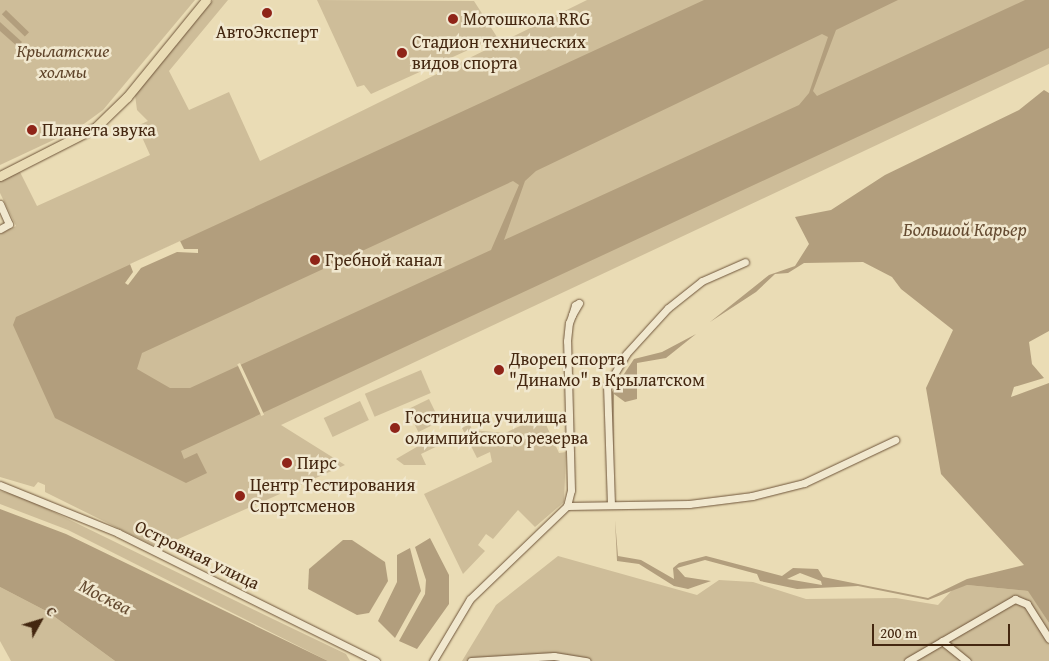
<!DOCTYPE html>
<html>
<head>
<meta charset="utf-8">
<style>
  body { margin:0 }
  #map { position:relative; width:1049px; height:661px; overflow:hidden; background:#eadcb5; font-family:"Gentium Book Plus",serif }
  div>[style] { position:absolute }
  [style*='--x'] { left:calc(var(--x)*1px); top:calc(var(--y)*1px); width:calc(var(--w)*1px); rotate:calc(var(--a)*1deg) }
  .green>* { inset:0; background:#cebd99; transform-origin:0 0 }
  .water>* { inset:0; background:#b29e7d; transform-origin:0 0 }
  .pier>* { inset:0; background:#eadcb5; transform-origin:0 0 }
  .roads { filter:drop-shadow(0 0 1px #6e5439) drop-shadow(0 0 1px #6e5439) }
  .minor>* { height:7px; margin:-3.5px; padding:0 3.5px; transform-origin:3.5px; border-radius:3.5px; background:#f1e8cf }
  .major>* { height:9px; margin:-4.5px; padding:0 4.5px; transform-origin:4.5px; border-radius:4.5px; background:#eadcb5 }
  .dots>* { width:14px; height:14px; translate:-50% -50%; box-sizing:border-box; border:2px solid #f1e8cf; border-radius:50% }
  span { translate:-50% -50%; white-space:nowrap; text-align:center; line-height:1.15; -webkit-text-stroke:5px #f1e8cf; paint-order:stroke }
  .poi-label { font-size:18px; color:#442710 }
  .left { translate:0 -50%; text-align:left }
  .park-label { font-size:18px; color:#60452b; font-style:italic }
  .street-label { font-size:18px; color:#442710 }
  .water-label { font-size:19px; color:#654b31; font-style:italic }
  .north { position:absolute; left:15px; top:596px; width:50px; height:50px; -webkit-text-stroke:4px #f1e8cf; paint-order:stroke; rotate:51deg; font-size:14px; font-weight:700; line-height:20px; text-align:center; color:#442710 }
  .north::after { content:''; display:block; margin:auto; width:18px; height:22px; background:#442710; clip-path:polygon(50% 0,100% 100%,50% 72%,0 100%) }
  .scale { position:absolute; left:872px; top:624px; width:138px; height:22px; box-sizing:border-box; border:2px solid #442710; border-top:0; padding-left:6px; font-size:15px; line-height:18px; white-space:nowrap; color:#442710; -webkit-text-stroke:4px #f1e8cf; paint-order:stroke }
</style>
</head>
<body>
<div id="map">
  <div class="green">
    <i style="clip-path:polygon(0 0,195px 0,103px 110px,77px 129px,0 165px)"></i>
    <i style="clip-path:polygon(213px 0,228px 0,169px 71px,189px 110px,229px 92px,260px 161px,587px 0,1049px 0,1049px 64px,281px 425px,345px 465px,158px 548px,45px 492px,45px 485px,38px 482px,34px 487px,0 477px,0 234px,16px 226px,0 193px,0 181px,20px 172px,37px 206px,150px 155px,137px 126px,148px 121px,137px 110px,135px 95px)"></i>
    <i style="clip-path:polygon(317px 0,474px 1px,497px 37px,371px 94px,364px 85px,357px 87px)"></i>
    <i style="left:421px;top:370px;width:25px;height:61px;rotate:67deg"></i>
    <i style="left:429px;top:399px;width:25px;height:24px;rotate:64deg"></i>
    <i style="left:360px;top:401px;width:21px;height:40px;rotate:65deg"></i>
    <i style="clip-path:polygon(542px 416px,559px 453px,566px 452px,564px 502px,535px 527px,518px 510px,493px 539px,486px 534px,478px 545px,485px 551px,463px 574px,424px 494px,492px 462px,490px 452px,477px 458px,462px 428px,470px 424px,472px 430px,505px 433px)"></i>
    <i style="clip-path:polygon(439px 434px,450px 440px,421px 454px,426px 465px,404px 465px,396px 459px)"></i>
    <i style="clip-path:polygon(0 491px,23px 497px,273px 619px,346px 654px,350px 661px,328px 661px,68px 530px,0 504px)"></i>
    <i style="clip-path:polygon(558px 556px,697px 595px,719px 580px,753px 582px,806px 599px,896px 598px,938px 605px,955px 587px,967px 585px,1029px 591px,1049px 623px,1049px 661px,462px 661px,496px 605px)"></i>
    <i style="clip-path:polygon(0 587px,48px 612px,115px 661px,11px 661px,0 641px)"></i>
  </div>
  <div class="water">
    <i style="clip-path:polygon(evenodd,704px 0,898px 0,836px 30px,813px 91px,817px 96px,1025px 0,1049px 0,1049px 48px,181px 451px,184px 459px,197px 453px,207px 473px,186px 483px,55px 418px,13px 325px,16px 317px,704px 0,822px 34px,828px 37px,809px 93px,799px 105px,504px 240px,525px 181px,536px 171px,822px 34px,704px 0,513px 181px,519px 185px,491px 250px,190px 388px,170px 388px,137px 369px,142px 353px,513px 181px)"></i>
    <i style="left:6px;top:10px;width:32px;height:6px;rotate:44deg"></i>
    <i style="clip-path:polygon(0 22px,22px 42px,18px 47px,0 31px)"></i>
    <i style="clip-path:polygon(evenodd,1044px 90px,1049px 93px,1049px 331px,1029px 342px,1032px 364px,1044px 378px,1014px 387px,1011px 397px,1049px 383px,1049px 623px,1028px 591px,967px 585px,928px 600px,858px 586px,797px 589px,760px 581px,757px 574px,705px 560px,677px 568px,685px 577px,711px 581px,688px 589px,674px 586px,639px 564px,617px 561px,615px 520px,618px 556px,641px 560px,674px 579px,673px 568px,679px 563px,706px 556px,782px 576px,793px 568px,818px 569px,823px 577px,928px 598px,967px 579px,1024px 565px,941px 474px,926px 388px,953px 330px,901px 289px,892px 277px,863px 262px,804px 263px,788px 273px,775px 274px,756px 292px,710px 322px,769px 275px,795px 266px,809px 244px,795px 217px,831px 210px,885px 175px,1019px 110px,1044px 90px,800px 573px,821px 581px,822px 585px,787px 579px,800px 573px)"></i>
    <i style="clip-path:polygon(696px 334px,666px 358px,637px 363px,637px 399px,625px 402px,614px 394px,613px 499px,612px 392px,634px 359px,662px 352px)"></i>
    <i style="clip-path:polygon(0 509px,66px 534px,328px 661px,115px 661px,48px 612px,0 587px)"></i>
    <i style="clip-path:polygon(430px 538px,449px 575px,449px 604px,417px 649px,399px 641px,425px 594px,426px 580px,415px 547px)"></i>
    <i style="clip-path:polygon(343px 540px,352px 540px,385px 562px,388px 581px,369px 613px,357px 615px,308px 589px,309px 569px)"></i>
    <i style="clip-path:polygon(410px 548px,421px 591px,395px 638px,378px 621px,397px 582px,397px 555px)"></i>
  </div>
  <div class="pier">
    <i style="clip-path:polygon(180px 241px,184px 249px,198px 249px,198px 253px,177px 252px,141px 268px,128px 285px,125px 283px,133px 272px,130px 264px)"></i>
    <i style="left:240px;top:363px;width:57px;height:3px;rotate:65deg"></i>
  </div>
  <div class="roads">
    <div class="minor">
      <i style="--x:0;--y:204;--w:22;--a:66"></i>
      <i style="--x:9;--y:224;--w:10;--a:151"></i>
      <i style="--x:0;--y:485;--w:127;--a:22.1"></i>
      <i style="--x:118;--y:533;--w:288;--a:26.4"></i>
      <i style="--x:611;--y:505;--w:119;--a:-91.9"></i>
      <i style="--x:607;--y:386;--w:37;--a:-59"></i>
      <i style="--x:626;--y:354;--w:62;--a:-47.6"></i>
      <i style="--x:668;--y:308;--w:43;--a:-38.5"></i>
      <i style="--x:702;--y:281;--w:47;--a:-23.8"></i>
      <i style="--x:567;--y:506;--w:122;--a:-0.9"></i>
      <i style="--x:689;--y:504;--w:64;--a:-7.2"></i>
      <i style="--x:752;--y:496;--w:54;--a:-14"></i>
      <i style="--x:804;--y:483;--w:101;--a:-25.3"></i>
      <i style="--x:942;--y:641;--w:32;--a:39"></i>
      <i style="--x:433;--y:661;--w:72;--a:-59.2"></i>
      <i style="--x:470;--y:599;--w:134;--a:-43.8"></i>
      <i style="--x:567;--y:506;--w:16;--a:-76"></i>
      <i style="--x:571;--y:490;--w:149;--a:-91.5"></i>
      <i style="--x:567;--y:341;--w:18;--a:-84"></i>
      <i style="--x:569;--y:323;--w:9;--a:-69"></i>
      <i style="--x:572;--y:315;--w:10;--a:-73"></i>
      <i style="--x:575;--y:305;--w:4;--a:-27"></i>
      <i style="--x:579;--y:303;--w:14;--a:120"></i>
      <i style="--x:471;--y:661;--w:83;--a:-3.4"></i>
      <i style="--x:554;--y:656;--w:33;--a:9"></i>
      <i style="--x:908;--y:661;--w:124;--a:-30.1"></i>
      <i style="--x:1015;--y:599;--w:13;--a:23"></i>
      <i style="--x:1027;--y:604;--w:41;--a:57.8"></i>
    </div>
    <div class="major">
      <i style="--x:0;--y:176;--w:108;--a:-27"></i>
      <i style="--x:96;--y:127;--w:43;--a:-44.1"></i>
      <i style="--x:127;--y:97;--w:125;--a:-50.8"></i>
    </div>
  </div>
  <div class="dots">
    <i style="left:267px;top:13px;background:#8f2418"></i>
    <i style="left:453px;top:19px;background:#8f2418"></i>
    <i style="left:402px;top:53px;background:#8f2418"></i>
    <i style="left:32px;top:130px;background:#8f2418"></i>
    <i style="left:315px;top:260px;background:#8f2418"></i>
    <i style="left:499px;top:370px;background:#8f2418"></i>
    <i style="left:395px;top:428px;background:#8f2418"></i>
    <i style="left:287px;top:463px;background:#8f2418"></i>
    <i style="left:240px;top:496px;background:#8f2418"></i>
  </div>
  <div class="poi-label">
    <span class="left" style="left:463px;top:19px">Мотошкола RRG</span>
    <span style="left:267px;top:32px">АвтоЭксперт</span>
    <span class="left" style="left:412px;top:53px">Стадион технических<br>видов спорта</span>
    <span class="left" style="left:42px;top:130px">Планета звука</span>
    <span class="left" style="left:325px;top:260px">Гребной канал</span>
    <span class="left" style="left:509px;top:370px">Дворец спорта<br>"Динамо" в Крылатском</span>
    <span class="left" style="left:405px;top:428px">Гостиница училища<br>олимпийского резерва</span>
    <span class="left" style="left:297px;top:463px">Пирс</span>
    <span class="left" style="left:250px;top:496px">Центр Тестирования<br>Спортсменов</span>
  </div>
  <div class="park-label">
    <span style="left:63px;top:62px">Крылатские<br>холмы</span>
  </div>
  <div class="street-label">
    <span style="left:197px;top:555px;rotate:26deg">Островная улица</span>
  </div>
  <div class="water-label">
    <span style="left:965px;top:230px">Большой Карьер</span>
    <span style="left:105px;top:597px;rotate:27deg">Москва</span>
  </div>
  <div class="north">С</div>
  <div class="scale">200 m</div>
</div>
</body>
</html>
